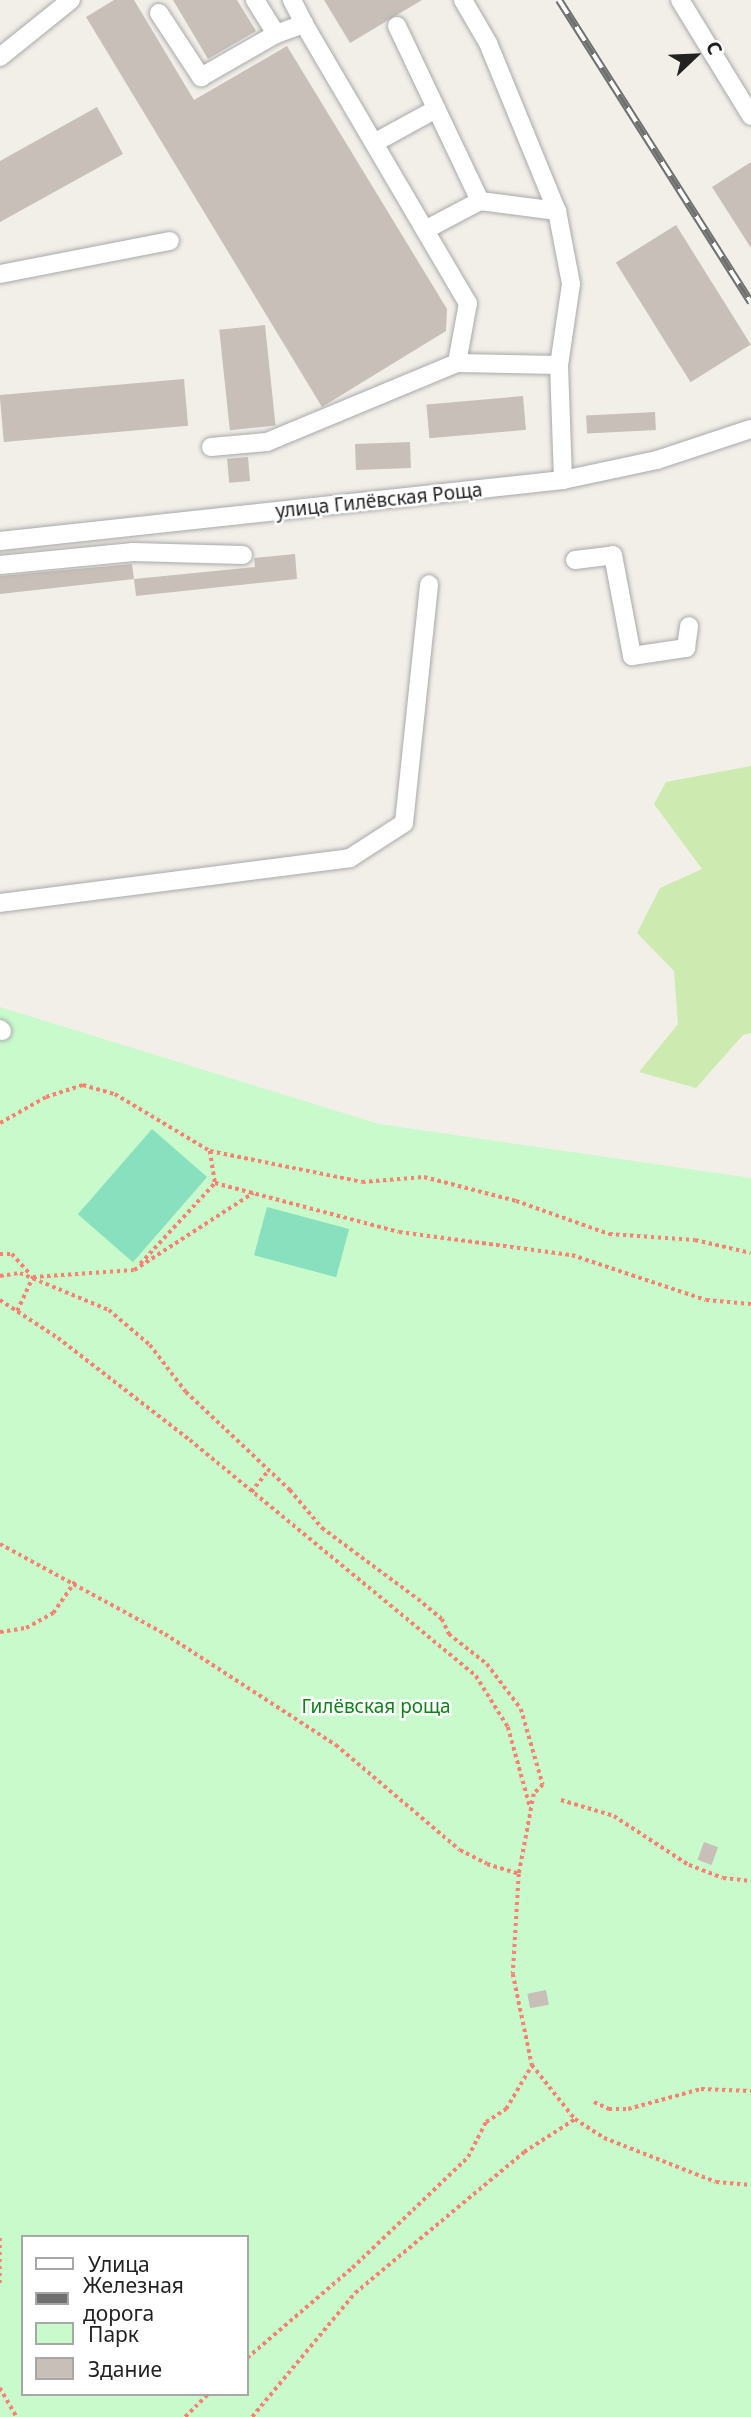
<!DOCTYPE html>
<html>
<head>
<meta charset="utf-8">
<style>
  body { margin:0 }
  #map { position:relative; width:751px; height:2417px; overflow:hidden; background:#f2efe9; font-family:"Noto Sans",sans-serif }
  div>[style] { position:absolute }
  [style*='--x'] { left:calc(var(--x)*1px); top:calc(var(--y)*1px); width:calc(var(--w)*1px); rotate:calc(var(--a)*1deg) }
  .grass>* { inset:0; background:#cdebb0 }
  .park>* { inset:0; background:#c8facc }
  .pitch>* { inset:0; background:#88e0be; transform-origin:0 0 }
  .building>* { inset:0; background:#c7bfb8; transform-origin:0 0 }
  .path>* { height:3.5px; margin-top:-1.75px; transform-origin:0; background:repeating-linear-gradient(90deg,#fa8072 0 3.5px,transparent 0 7px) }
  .roads { filter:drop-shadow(0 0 2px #a9a9a9) drop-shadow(0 0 2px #a9a9a9) }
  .minor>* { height:18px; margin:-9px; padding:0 9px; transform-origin:9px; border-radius:9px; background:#fff }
  .rail>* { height:8px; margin-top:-4px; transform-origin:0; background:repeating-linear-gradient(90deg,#fff 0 16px,#707070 0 32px); box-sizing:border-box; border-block:2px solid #707070 }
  span { translate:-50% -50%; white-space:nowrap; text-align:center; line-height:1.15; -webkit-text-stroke:5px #fff; paint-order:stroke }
  .street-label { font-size:19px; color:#222 }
  .park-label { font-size:19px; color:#0c8416 }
  .legend { position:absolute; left:21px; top:2235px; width:228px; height:161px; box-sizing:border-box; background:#fff; border:2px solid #a7a7a7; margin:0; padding:9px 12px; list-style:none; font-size:21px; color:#222 }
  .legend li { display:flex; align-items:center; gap:14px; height:35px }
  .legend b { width:35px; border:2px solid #a7a7a7 }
  .north { position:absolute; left:660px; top:21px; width:70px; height:70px; -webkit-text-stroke:5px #fff; paint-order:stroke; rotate:67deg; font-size:19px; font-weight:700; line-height:28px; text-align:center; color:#222 }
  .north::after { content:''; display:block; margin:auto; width:24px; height:32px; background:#222; clip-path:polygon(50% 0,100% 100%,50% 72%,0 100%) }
</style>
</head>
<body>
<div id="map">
  <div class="grass">
    <i style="clip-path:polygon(751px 766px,751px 1033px,743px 1035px,696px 1088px,639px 1072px,678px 1024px,674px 971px,637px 933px,660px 888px,702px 869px,654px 804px,666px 782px)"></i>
  </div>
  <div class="park">
    <i style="clip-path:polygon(evenodd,0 1007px,379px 1124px,751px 1178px,751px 2417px,0 2417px,0 1007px,23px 2237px,247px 2237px,247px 2394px,23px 2394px,23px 2237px)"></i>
  </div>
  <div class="pitch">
    <i style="left:152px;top:1129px;width:73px;height:113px;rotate:41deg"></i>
    <i style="left:267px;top:1207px;width:85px;height:50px;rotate:15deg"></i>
  </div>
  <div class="building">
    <i style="clip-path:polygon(114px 0,134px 0,194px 100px,287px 46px,447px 309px,446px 331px,322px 407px,86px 17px)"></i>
    <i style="clip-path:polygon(173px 0,237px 0,256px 31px,208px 59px)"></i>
    <i style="clip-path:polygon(324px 0,422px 0,350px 43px)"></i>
    <i style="clip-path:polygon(97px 107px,123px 154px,0 222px,0 161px)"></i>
    <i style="clip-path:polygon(751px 162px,751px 248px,712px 187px)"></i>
    <i style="left:676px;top:225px;width:141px;height:71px;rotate:58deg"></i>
    <i style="left:265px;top:325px;width:101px;height:46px;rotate:84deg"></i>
    <i style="left:184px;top:379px;width:47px;height:185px;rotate:85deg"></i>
    <i style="left:523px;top:396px;width:34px;height:97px;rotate:85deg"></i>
    <i style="left:655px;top:412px;width:18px;height:69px;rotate:87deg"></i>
    <i style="left:410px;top:442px;width:26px;height:55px;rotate:88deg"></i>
    <i style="left:248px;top:457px;width:24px;height:21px;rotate:85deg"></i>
    <i style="clip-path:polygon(295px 554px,297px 579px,136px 596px,134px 579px,255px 567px,254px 558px)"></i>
    <i style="clip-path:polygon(132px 564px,134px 579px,0 594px,0 576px)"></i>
    <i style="left:704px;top:1842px;width:15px;height:19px;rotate:20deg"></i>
    <i style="left:546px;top:1990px;width:15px;height:19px;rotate:79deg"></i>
  </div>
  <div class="path">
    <i style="--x:0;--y:1123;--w:53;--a:-29.5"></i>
    <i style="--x:46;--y:1097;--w:39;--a:-18"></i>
    <i style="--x:83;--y:1085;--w:33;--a:16"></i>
    <i style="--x:115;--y:1094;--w:111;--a:31"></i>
    <i style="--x:210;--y:1151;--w:155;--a:11.5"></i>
    <i style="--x:362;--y:1182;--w:62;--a:-4.6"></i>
    <i style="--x:424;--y:1177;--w:95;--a:14.6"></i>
    <i style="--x:516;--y:1201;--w:99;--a:19.5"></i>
    <i style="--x:609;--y:1234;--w:86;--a:4"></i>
    <i style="--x:695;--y:1240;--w:57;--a:13.1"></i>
    <i style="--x:210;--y:1151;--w:32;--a:81"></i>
    <i style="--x:215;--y:1183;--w:190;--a:14.9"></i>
    <i style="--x:399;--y:1232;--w:175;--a:7.6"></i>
    <i style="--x:572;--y:1255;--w:141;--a:18.6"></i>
    <i style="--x:706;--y:1300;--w:45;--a:5.1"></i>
    <i style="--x:0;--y:1254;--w:12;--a:0"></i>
    <i style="--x:12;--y:1254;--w:28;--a:48"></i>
    <i style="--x:140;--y:1264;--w:110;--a:-47.2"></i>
    <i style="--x:0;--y:1276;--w:20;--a:-9"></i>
    <i style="--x:20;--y:1273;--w:96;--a:22.6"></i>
    <i style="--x:109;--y:1310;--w:54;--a:40.5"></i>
    <i style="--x:150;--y:1345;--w:59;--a:52.5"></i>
    <i style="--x:186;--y:1392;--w:143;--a:43.3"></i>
    <i style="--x:290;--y:1490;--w:50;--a:49.9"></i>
    <i style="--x:322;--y:1528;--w:119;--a:36.5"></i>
    <i style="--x:418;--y:1599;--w:31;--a:40"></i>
    <i style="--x:442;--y:1619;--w:17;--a:65"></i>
    <i style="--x:449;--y:1634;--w:48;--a:38.3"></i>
    <i style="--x:487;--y:1664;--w:56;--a:52.9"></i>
    <i style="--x:521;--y:1709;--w:79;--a:73.9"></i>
    <i style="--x:543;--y:1785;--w:13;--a:135"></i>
    <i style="--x:534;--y:1794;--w:81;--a:100.6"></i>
    <i style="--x:519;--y:1874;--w:100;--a:93.4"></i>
    <i style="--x:513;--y:1974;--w:93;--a:78.2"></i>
    <i style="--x:532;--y:2065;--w:69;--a:51.5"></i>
    <i style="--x:575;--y:2119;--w:35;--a:33"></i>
    <i style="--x:604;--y:2138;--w:120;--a:21.4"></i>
    <i style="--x:716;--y:2182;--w:35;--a:5"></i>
    <i style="--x:0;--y:1300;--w:69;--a:33.2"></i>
    <i style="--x:58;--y:1338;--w:167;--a:37.7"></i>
    <i style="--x:190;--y:1440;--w:371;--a:39.5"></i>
    <i style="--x:476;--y:1676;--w:60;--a:57.9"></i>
    <i style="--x:508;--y:1727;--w:83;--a:74.6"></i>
    <i style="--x:17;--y:1311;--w:38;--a:-65"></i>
    <i style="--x:33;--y:1277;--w:101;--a:-4"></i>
    <i style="--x:134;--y:1270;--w:142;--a:-32.9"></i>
    <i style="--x:251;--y:1492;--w:26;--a:-51"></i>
    <i style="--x:0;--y:1544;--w:188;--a:28.6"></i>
    <i style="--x:165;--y:1634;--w:204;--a:33"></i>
    <i style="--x:336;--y:1745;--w:162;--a:40.3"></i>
    <i style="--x:460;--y:1850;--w:30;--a:27"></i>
    <i style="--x:487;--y:1864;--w:34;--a:17"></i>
    <i style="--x:0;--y:1632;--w:26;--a:-9"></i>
    <i style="--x:26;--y:1628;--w:31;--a:-29"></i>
    <i style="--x:53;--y:1613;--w:38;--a:-55"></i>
    <i style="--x:561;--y:1800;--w:55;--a:16.8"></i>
    <i style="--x:614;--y:1816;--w:90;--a:33.2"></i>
    <i style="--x:689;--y:1865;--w:36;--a:21"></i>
    <i style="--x:723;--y:1878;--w:28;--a:6"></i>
    <i style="--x:594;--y:2102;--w:17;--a:25"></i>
    <i style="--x:609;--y:2109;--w:19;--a:0"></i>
    <i style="--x:628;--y:2109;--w:76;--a:-15.3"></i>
    <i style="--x:701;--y:2089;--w:50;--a:2.3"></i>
    <i style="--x:0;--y:2238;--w:47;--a:90"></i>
    <i style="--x:247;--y:2358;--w:138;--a:-40.6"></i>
    <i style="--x:352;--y:2268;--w:161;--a:-43.7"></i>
    <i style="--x:468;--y:2157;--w:39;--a:-63"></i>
    <i style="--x:486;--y:2122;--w:24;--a:-33"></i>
    <i style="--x:506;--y:2109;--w:51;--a:-59.4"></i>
    <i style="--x:0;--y:2388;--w:34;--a:60"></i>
    <i style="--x:185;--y:2417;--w:33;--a:-45"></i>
    <i style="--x:252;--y:2417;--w:161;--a:-50.3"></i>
    <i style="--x:355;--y:2293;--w:220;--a:-39.8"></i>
    <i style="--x:524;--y:2152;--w:61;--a:-32.9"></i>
  </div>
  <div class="roads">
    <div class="minor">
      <i style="--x:255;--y:0;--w:40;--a:58"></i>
      <i style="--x:276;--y:34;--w:30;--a:-20"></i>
      <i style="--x:304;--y:24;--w:324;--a:59.6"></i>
      <i style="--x:468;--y:303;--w:61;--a:100.4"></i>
      <i style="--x:292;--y:0;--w:27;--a:63"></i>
      <i style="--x:463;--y:0;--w:50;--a:59.8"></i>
      <i style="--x:488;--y:43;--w:182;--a:67.7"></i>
      <i style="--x:557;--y:211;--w:74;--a:79.1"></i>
      <i style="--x:571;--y:284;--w:82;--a:98.4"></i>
      <i style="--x:559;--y:365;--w:115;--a:88"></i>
      <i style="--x:680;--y:0;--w:136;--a:58.5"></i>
      <i style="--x:159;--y:13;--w:77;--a:56.7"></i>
      <i style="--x:201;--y:77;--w:86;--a:-29.8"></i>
      <i style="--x:397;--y:26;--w:194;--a:64.6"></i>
      <i style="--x:0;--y:57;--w:91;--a:-38.8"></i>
      <i style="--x:374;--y:143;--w:71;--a:-28.7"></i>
      <i style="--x:425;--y:230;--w:62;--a:-27.8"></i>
      <i style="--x:480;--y:201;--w:78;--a:7.4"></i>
      <i style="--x:0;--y:274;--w:173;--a:-11"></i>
      <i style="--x:211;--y:447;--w:56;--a:-5.1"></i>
      <i style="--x:267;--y:442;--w:206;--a:-22.6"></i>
      <i style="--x:457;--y:363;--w:102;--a:1.1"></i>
      <i style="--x:0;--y:541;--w:566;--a:-6.18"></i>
      <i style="--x:563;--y:480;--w:96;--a:-12"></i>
      <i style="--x:657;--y:460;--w:99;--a:-18.3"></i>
      <i style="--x:575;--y:560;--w:38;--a:-7"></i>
      <i style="--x:613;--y:555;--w:103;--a:79.3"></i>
      <i style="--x:632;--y:656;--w:55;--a:-8.4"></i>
      <i style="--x:686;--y:648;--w:22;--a:-82"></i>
      <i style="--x:0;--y:565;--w:134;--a:-5.6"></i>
      <i style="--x:133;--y:552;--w:110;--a:1.6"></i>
      <i style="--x:0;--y:903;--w:353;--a:-7.3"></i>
      <i style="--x:350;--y:858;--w:64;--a:-32.9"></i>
      <i style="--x:404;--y:823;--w:240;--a:-84"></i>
      <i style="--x:0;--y:1029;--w:3;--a:45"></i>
    </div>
  </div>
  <div class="rail">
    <i style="--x:559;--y:0;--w:358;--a:57.6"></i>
  </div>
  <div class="street-label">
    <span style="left:379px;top:501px;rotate:-6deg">улица Гилёвская Роща</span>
  </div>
  <div class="park-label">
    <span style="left:376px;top:1707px">Гилёвская роща</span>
  </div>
  <ul class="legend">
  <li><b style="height:9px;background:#fff"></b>Улица</li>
  <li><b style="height:9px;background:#707070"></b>Железная дорога</li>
  <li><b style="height:19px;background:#c8facc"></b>Парк</li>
  <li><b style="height:19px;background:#c7bfb8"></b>Здание</li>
  </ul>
  <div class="north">С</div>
</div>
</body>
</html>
